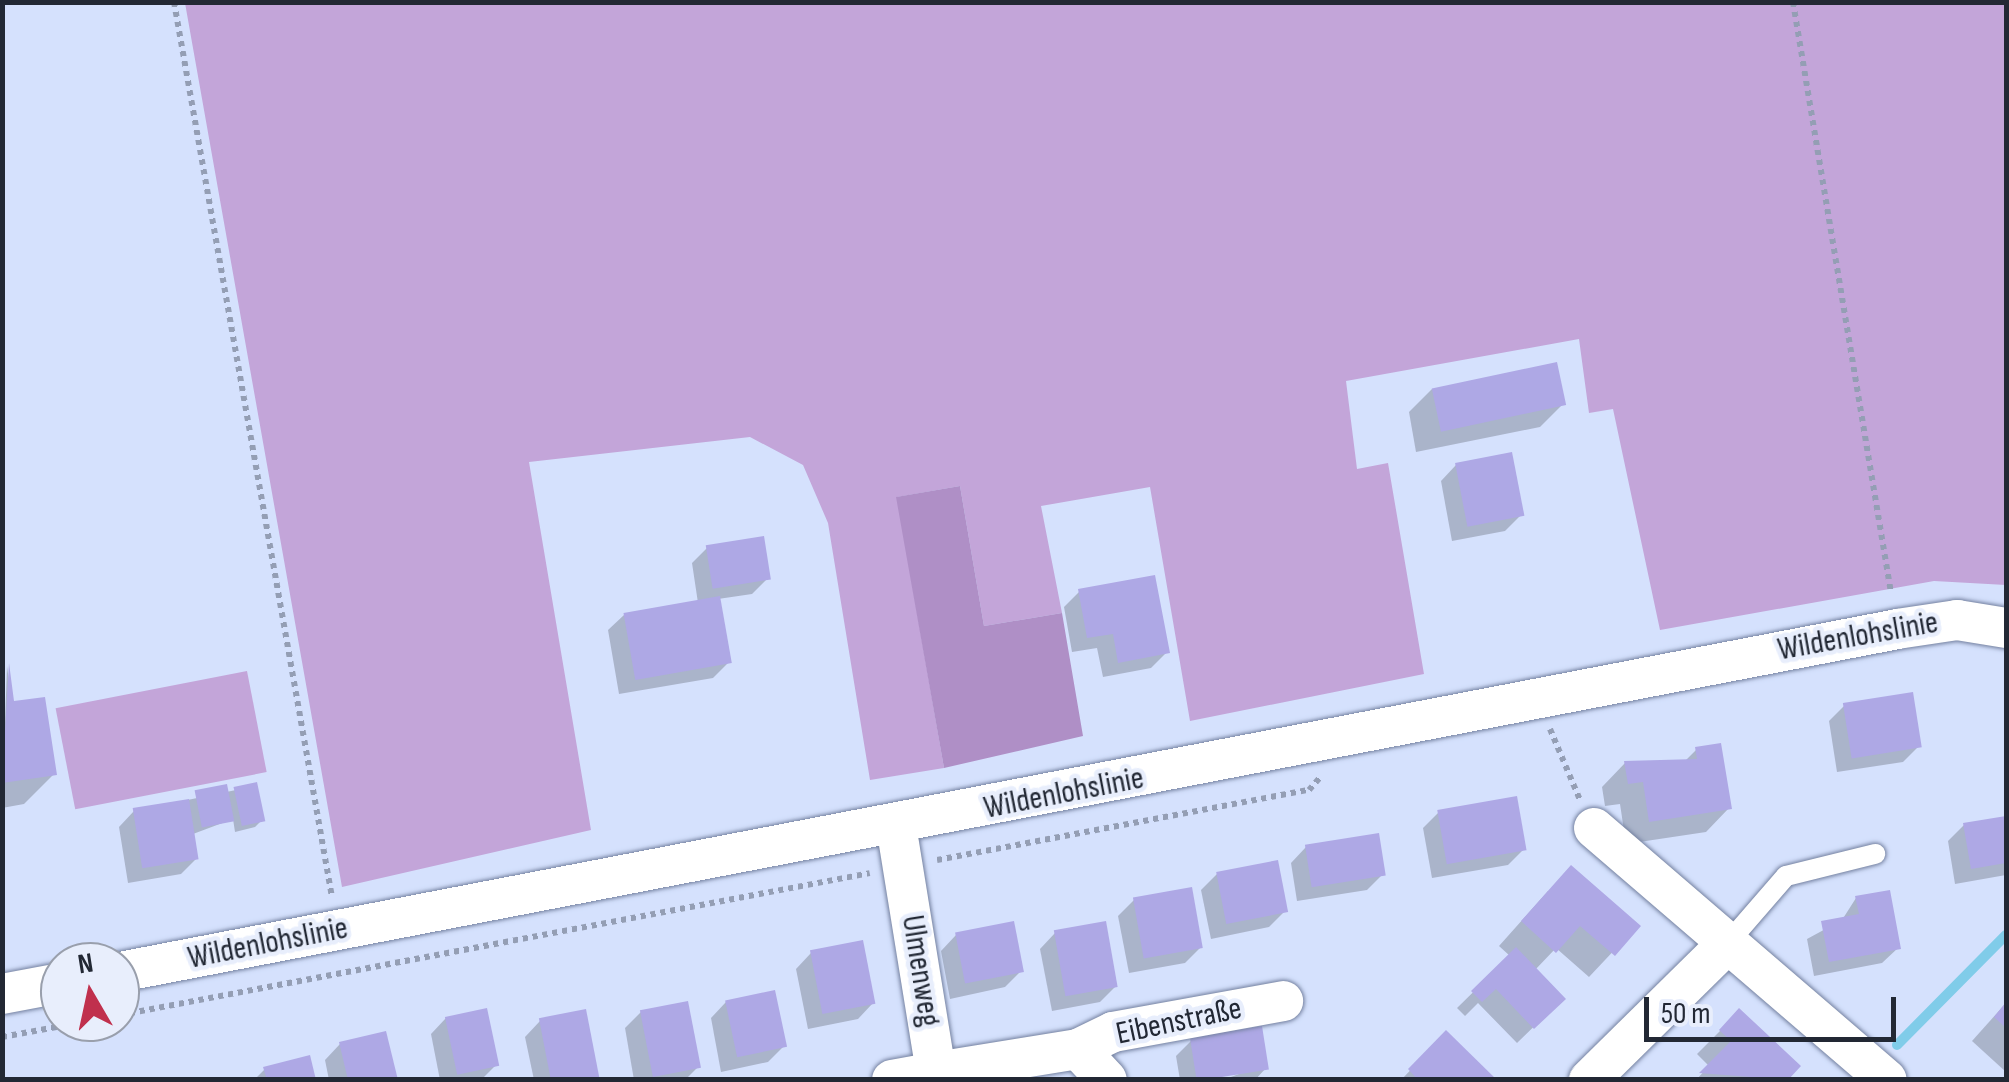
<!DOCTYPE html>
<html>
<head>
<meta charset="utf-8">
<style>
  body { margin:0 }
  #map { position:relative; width:2009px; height:1082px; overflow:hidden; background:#d5e1fd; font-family:"Sofia Sans Condensed",sans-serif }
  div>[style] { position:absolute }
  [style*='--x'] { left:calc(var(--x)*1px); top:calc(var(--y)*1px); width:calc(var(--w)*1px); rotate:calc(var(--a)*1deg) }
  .green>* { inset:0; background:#c3a5d9; transform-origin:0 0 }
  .forest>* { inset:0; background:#af8fc6 }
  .shadow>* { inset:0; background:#0003 }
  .stream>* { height:10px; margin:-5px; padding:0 5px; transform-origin:5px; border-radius:5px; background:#80cce9 }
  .building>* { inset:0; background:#aea8e5; transform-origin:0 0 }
  .path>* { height:6px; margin-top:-3px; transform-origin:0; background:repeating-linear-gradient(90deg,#949eb4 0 5px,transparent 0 10px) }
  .roads { filter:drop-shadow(0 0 2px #7481a0) drop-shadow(0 0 2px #7481a0) }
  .service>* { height:20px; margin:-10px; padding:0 10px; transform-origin:10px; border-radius:10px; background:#fff }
  .minor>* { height:40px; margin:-20px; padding:0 20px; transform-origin:20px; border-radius:20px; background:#fff }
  span { translate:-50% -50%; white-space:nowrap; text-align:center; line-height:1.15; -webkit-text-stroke:9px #e8eefc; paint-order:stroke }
  .street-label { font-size:32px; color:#222834 }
  .frame { position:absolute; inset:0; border:5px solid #222834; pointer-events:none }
  .north { position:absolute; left:40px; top:942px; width:100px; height:100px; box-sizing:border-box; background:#e8eefc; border:2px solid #999fac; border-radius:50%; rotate:351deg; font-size:28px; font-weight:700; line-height:40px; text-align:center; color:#222834 }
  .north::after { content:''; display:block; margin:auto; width:35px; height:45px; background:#c0304d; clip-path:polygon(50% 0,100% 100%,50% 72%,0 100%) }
  .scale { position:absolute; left:1644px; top:997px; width:252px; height:45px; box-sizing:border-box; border:5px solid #222834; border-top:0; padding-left:12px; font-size:30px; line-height:35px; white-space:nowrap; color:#222834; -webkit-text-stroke:8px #e8eefc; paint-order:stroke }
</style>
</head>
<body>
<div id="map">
  <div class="green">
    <i style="clip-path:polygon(185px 3px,2006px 3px,2006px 585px,1934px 581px,1660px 630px,1613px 409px,1589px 413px,1579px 339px,1346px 381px,1357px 469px,1388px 463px,1424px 674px,1190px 721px,1150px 487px,1041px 506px,1062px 613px,984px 626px,960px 486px,897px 497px,944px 768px,870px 780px,828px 523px,803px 465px,750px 437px,529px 462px,591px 830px,342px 887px)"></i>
    <i style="left:247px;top:671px;width:103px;height:195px;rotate:79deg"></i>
  </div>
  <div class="forest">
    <i style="clip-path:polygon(960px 486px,984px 626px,1062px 613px,1083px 736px,944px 768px,896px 497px)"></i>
  </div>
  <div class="shadow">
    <i style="clip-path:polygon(1432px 389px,1563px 404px,1540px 427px,1416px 452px,1409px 412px)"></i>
    <i style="clip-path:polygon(1456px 465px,1521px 515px,1505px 531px,1452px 541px,1441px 481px)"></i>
    <i style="clip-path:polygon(707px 548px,768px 578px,752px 594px,718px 599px,729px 662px,713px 678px,619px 694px,608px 630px,624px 615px,698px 603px,692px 563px)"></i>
    <i style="clip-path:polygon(1080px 591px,1167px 652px,1151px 668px,1103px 677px,1097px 648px,1072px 652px,1064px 607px)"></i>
    <i style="clip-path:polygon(7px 666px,12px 704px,54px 774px,24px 804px,2px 808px)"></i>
    <i style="clip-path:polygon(1845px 705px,1919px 746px,1903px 762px,1837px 772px,1829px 721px)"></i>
    <i style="clip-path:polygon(1697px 749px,1729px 808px,1706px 832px,1626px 844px,1620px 804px,1605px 806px,1602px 787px,1625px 763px,1684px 762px)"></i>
    <i style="clip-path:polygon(236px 790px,262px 820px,255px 827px,235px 832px,233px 819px,193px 834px,197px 858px,181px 874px,128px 883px,119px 827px,134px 811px)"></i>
    <i style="clip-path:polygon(1438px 813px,1524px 849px,1508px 865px,1432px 878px,1423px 828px)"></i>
    <i style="clip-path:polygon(2006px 818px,2006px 875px,1955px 884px,1948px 841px,1964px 825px)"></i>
    <i style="clip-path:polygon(1306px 847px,1383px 874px,1367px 890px,1297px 901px,1291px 863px)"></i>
    <i style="clip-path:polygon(1217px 874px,1285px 911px,1269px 927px,1211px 939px,1201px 890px)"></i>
    <i style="clip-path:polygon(1548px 891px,1637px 926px,1589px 977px,1556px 948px,1535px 970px,1562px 999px,1517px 1043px,1478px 1003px,1465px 1016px,1457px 1008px,1510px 956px,1499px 946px)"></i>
    <i style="clip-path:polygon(1856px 898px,1898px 948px,1882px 963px,1814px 976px,1807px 939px,1842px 920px)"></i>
    <i style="clip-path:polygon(1134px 900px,1201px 947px,1185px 963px,1129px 973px,1118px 916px)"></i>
    <i style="clip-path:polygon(1055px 933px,1116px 986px,1100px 1002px,1052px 1011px,1040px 949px)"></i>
    <i style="clip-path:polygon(956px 935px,1021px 971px,1005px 987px,950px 999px,941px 951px)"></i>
    <i style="clip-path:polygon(811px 953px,873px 1003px,858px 1019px,808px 1029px,796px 969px)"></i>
    <i style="clip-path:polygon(726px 1002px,784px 1046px,768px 1062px,721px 1072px,711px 1018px)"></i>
    <i style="clip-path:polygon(2006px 1003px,2006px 1072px,1972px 1041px)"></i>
    <i style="clip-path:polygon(1740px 1011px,1785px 1080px,1696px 1080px,1709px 1066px,1697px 1054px)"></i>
    <i style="clip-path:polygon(641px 1012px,698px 1067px,685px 1080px,634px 1080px,625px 1028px)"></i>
    <i style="clip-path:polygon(446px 1018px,496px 1065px,481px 1080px,440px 1080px,431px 1034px)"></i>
    <i style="clip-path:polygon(540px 1021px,597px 1077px,595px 1080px,534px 1080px,525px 1037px)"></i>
    <i style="clip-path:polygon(1446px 1033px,1493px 1080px,1401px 1080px)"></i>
    <i style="clip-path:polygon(1192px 1040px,1266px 1068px,1255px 1080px,1223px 1080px,1252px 1069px,1180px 1080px,1176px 1056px)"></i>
    <i style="clip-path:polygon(340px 1044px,396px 1080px,329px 1080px,325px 1060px)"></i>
    <i style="clip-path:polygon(265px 1069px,314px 1080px,254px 1080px)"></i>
  </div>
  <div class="stream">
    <i style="--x:1897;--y:1045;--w:155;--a:-45.3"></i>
  </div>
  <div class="building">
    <i style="left:1557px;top:362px;width:44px;height:128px;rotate:78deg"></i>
    <i style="left:1512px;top:452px;width:65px;height:58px;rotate:79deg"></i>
    <i style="left:764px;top:536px;width:44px;height:59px;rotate:81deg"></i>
    <i style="clip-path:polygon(1155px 575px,1170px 653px,1118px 663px,1113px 634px,1087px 638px,1078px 589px)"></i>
    <i style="left:720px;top:596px;width:68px;height:98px;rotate:80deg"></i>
    <i style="clip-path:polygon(9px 663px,14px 701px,45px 697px,57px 775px,2px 783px)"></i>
    <i style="left:1913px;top:692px;width:56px;height:71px;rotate:81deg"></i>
    <i style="clip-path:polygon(1721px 743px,1732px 809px,1649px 822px,1643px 782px,1628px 784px,1624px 761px,1697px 759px,1695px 747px)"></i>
    <i style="left:257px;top:782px;width:40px;height:24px;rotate:78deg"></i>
    <i style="left:227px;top:784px;width:38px;height:33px;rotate:79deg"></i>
    <i style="left:1517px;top:796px;width:55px;height:81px;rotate:80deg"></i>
    <i style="left:189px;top:799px;width:61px;height:57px;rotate:81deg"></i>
    <i style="clip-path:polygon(2006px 816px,2006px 863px,1971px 869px,1963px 823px)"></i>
    <i style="left:1379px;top:833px;width:43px;height:75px;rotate:81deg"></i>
    <i style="left:1278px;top:860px;width:53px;height:63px;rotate:79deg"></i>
    <i style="clip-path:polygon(1571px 865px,1641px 926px,1615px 956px,1580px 926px,1556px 953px,1521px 921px)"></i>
    <i style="left:1192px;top:887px;width:62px;height:60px;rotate:80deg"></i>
    <i style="clip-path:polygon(1890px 890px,1901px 949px,1829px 962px,1821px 921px,1859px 914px,1855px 896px)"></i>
    <i style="left:1014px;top:921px;width:52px;height:60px;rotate:79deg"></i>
    <i style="left:1106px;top:921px;width:67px;height:53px;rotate:80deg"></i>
    <i style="left:863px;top:940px;width:65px;height:54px;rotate:79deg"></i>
    <i style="clip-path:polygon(1516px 947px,1566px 999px,1534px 1029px,1496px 989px,1482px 1002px,1471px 991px)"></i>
    <i style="left:775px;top:990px;width:58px;height:51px;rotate:78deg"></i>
    <i style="left:688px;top:1001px;width:68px;height:49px;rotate:79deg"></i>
    <i style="clip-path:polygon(2006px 1002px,2006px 1028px,1994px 1017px)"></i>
    <i style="left:487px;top:1008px;width:59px;height:43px;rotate:78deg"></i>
    <i style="clip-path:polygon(1739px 1008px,1801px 1066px,1788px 1080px,1699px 1073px,1731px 1041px,1719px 1030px)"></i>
    <i style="left:586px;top:1009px;width:70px;height:48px;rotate:79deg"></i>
    <i style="left:1262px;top:1026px;width:44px;height:73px;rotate:81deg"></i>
    <i style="clip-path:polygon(1446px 1030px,1497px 1080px,1418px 1080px,1408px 1069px)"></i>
    <i style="clip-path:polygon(386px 1031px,398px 1080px,348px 1080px,339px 1042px)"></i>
    <i style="clip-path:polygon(310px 1055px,316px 1080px,267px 1080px,263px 1067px)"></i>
  </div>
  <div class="path">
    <i style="--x:174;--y:2;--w:909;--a:79.99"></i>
    <i style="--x:1793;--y:2;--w:599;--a:80.58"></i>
    <i style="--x:1550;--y:729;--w:77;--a:67.1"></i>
    <i style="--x:937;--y:860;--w:379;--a:-10.7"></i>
    <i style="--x:1309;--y:790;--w:18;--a:-49"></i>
    <i style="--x:120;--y:1015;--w:763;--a:-10.72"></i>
    <i style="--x:2;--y:1037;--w:83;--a:-10.4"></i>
  </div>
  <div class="roads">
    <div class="service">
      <i style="--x:1727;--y:944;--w:90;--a:-49.1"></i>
      <i style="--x:1786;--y:876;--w:92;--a:-13.9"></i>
    </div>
    <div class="minor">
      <i style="--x:1594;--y:828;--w:386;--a:40.7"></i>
      <i style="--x:120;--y:972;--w:1810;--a:-10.92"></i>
      <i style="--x:1897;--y:629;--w:61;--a:-8.5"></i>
      <i style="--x:1957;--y:620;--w:50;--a:9.3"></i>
      <i style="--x:2;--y:994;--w:59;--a:-10.7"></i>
      <i style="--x:1078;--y:1049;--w:39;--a:-26"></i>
      <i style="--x:1113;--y:1032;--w:173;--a:-10.3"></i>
      <i style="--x:936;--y:1072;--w:144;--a:-9.2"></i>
      <i style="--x:1078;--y:1049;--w:42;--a:46.9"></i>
      <i style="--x:892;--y:1080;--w:45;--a:-10.3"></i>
      <i style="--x:936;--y:1072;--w:249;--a:-99.2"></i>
      <i style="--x:1589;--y:1080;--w:194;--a:-44.6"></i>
    </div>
  </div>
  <div class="street-label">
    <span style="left:1858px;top:637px;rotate:-10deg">Wildenlohslinie</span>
    <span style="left:1064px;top:794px;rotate:-11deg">Wildenlohslinie</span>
    <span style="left:268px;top:944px;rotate:-11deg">Wildenlohslinie</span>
    <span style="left:920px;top:971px;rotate:81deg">Ulmenweg</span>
    <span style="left:1179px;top:1022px;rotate:-12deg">Eibenstraße</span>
  </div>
  <div class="frame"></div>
  <div class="north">N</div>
  <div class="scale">50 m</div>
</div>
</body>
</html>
